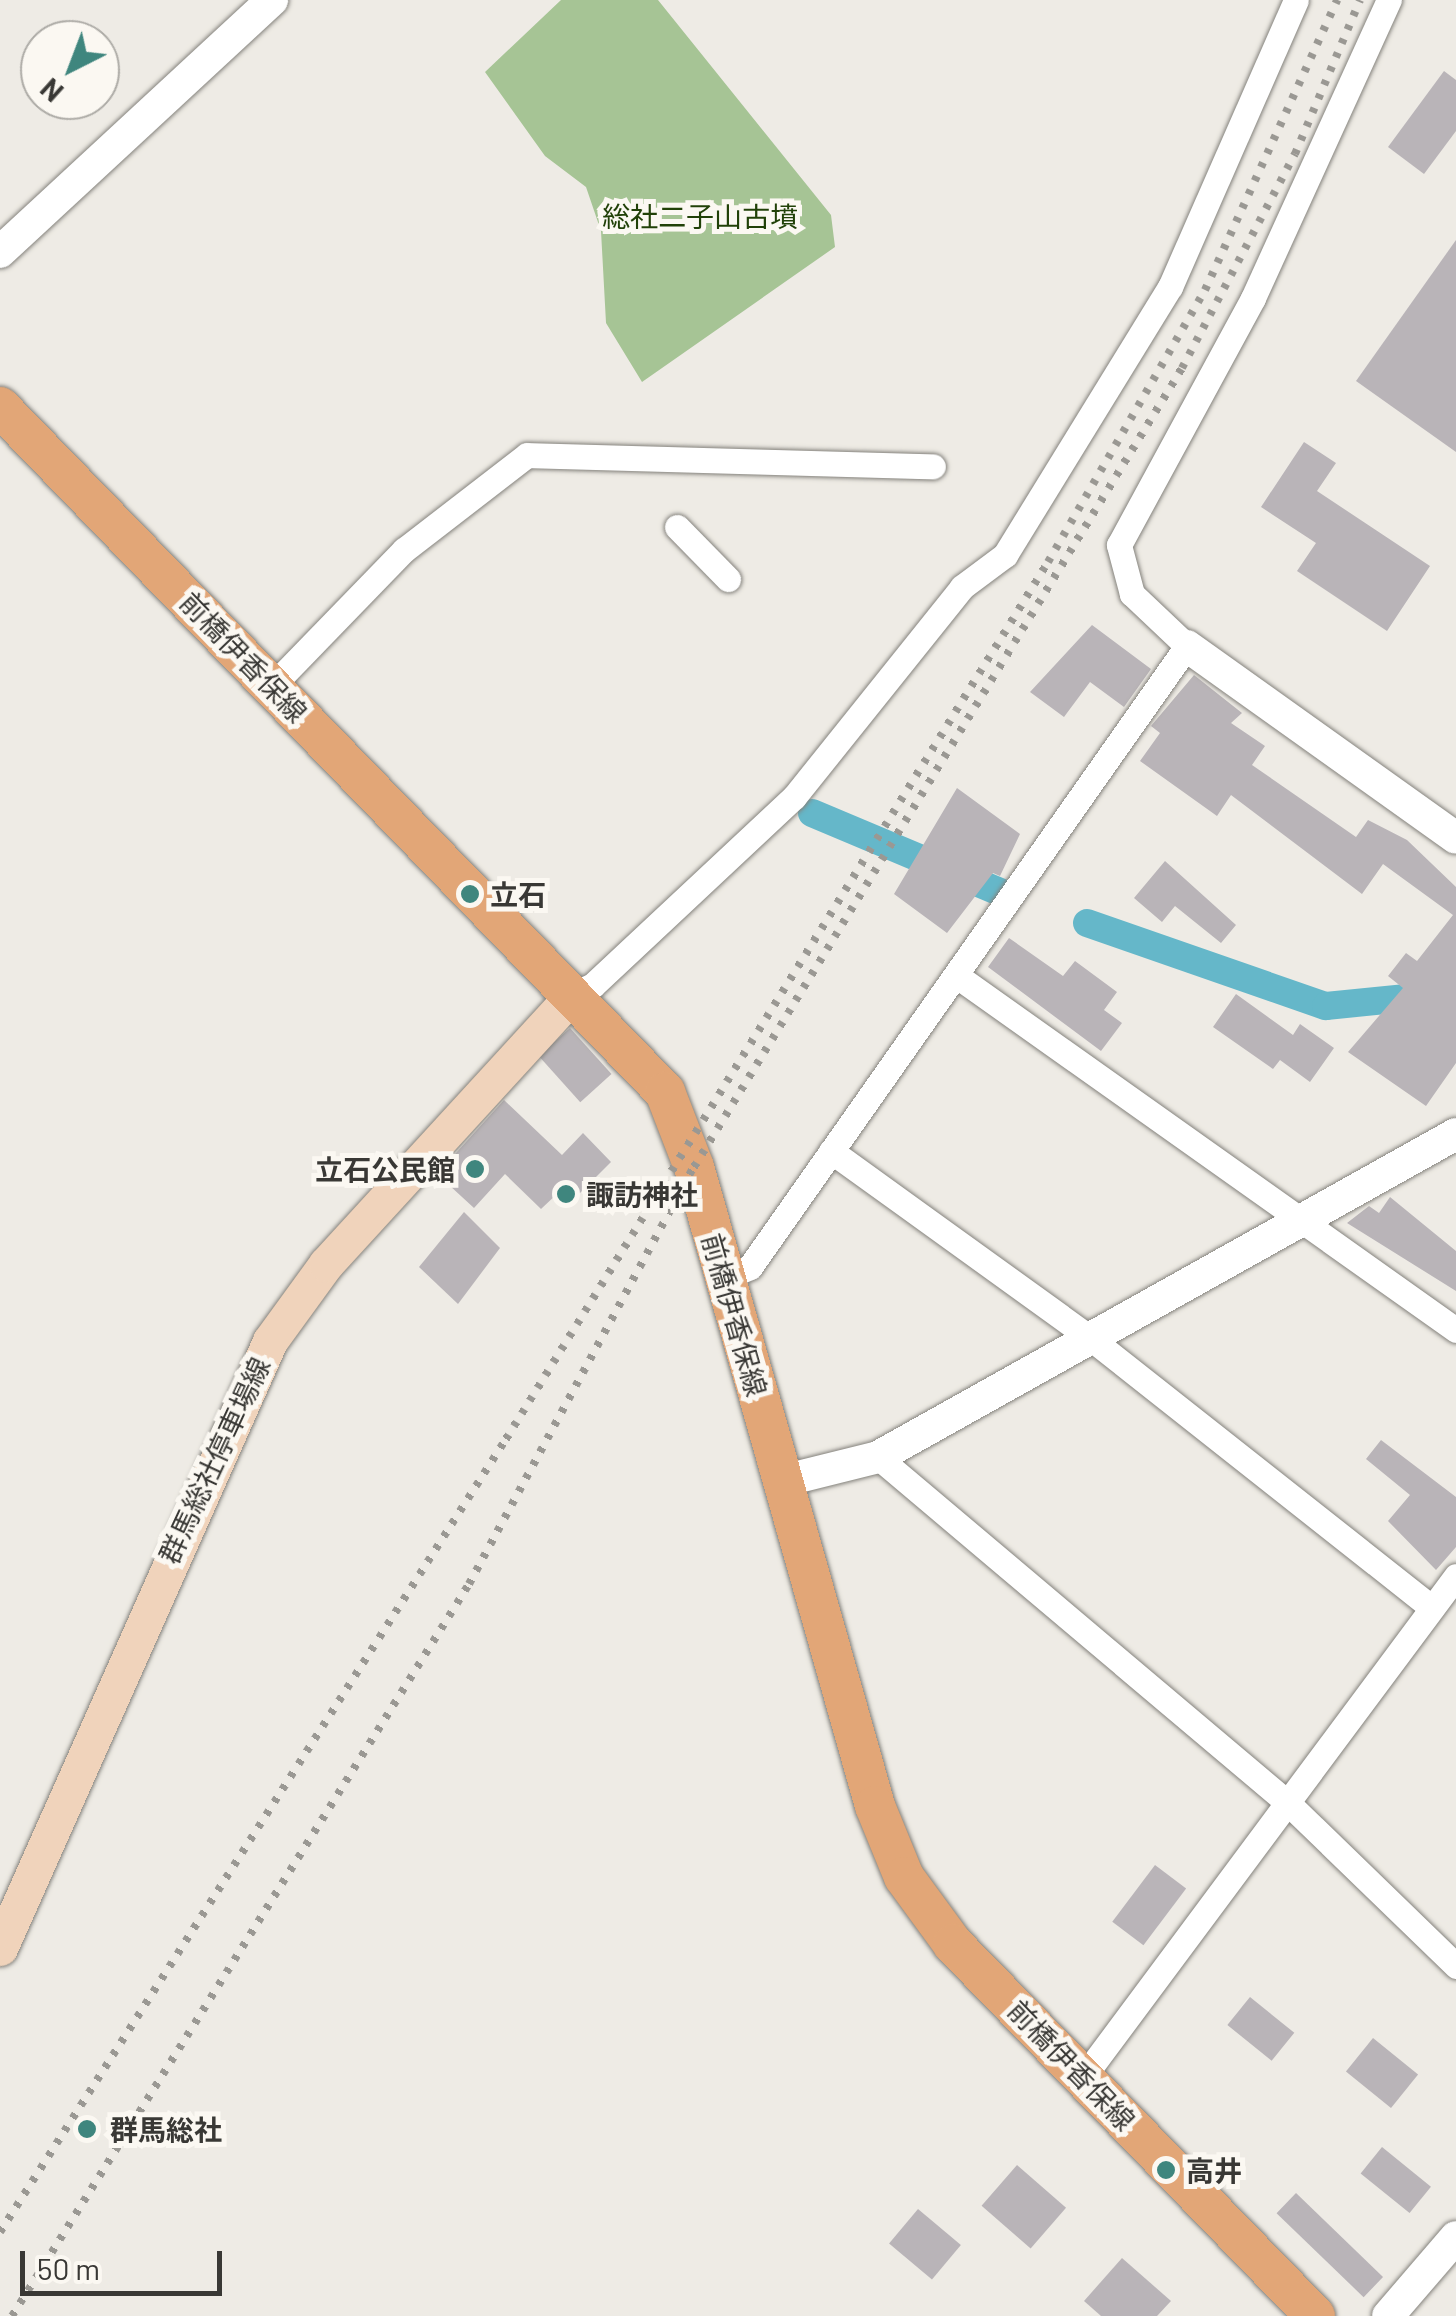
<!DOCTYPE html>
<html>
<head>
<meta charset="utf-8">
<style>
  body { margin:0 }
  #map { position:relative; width:1456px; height:2316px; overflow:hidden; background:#eeebe5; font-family:Barlow,"Noto Sans JP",sans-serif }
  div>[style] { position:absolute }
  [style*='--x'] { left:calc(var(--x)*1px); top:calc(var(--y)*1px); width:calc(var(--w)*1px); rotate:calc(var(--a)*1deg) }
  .green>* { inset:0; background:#a6c495 }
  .canal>* { height:28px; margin:-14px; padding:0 14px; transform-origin:14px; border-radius:14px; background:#65b7c9 }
  .building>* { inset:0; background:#b9b4b8; transform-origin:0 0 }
  .roads { filter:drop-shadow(0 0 2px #84827c) drop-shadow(0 0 2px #84827c) }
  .minor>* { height:25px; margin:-12.5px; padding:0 12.5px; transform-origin:12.5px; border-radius:12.5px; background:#fff }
  .tertiary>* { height:32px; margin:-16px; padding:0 16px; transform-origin:16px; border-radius:16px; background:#fff }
  .secondary>* { height:35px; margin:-17.5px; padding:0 17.5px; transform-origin:17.5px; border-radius:17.5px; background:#f0d3bb }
  .primary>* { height:40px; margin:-20px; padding:0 20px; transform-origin:20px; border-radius:20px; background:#e2a677 }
  .rail>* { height:8px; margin-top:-4px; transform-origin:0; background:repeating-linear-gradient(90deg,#9a9893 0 5px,transparent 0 15px) }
  .dots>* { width:28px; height:28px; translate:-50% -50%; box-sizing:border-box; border:5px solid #fbf8f2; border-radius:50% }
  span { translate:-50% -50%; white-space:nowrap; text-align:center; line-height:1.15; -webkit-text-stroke:10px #fbf8f2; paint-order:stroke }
  .park-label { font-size:28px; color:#214108 }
  .street-label { font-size:28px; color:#393835 }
  .poi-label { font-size:28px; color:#393835; font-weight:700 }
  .left { translate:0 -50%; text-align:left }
  .right { translate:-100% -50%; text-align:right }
  .north { position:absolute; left:20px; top:20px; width:100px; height:100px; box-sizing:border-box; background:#fbf8f2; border:2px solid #adaba6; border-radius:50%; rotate:222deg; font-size:28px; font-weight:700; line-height:40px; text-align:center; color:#393835 }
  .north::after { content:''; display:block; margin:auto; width:35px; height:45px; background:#3f867e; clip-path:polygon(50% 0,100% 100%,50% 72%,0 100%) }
  .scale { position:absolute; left:20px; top:2251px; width:202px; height:45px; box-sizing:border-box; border:5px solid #393835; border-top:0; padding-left:12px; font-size:30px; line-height:35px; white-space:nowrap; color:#393835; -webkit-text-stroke:8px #fbf8f2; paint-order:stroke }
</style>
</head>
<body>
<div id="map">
  <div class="green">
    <i style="clip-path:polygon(561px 0,658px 0,831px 215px,835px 247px,642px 382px,606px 323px,601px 231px,586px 187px,545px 156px,485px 72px)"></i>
  </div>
  <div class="canal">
    <i style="--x:812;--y:813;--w:209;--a:22.8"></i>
    <i style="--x:1087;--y:923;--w:253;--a:19.2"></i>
    <i style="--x:1326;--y:1006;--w:131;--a:-5.7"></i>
  </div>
  <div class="building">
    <i style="clip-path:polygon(1444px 71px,1456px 80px,1456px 131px,1424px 174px,1388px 147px)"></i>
    <i style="clip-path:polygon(1456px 240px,1456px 452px,1356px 381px)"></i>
    <i style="clip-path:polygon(1304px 442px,1336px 463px,1317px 491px,1430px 566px,1387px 631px,1297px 571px,1316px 543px,1261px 507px)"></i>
    <i style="clip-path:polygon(1092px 625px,1151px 669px,1124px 707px,1090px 682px,1064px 717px,1030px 692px)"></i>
    <i style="clip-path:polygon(1194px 675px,1242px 713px,1231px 723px,1265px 746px,1252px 765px,1356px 837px,1368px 820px,1407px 840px,1456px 887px,1456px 1063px,1426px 1106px,1348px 1052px,1403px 988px,1388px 976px,1406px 953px,1417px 961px,1453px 915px,1383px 864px,1362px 894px,1231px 795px,1217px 816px,1140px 761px,1160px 733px,1151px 726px)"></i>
    <i style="clip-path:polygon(957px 788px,1020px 834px,1000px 876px,993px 873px,947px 933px,894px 894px)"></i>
    <i style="clip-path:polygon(1165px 861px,1236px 925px,1221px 943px,1175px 906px,1162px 922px,1134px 898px)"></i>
    <i style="clip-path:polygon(1009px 938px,1063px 976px,1075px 961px,1117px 992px,1104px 1010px,1122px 1023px,1101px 1051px,988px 967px)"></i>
    <i style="clip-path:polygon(1236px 994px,1293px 1035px,1300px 1024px,1334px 1048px,1310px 1082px,1280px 1060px,1273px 1069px,1213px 1027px)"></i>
    <i style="left:570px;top:1028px;width:62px;height:42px;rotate:48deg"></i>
    <i style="clip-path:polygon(504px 1100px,562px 1155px,583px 1133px,611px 1162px,571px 1202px,558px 1193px,541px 1209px,505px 1174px,474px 1208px,437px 1174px)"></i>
    <i style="clip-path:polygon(1390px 1197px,1456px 1251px,1456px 1291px,1347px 1223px,1369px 1206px,1379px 1213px)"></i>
    <i style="clip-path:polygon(464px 1212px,500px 1248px,458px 1304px,419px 1267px)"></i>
    <i style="clip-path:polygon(1381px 1440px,1456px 1497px,1456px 1547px,1436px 1570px,1388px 1521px,1410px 1495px,1366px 1459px)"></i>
    <i style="left:1155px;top:1865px;width:39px;height:71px;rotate:37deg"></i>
    <i style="left:1250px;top:1997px;width:57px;height:36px;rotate:39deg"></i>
    <i style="left:1373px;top:2038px;width:58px;height:43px;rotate:39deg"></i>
    <i style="left:1382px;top:2147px;width:63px;height:34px;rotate:39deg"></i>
    <i style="left:1017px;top:2165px;width:65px;height:54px;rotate:41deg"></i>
    <i style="left:1296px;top:2193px;width:121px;height:28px;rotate:44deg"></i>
    <i style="left:918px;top:2209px;width:56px;height:45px;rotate:40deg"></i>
    <i style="clip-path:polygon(1122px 2258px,1171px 2301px,1157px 2316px,1101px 2316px,1084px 2301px)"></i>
  </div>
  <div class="roads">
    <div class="minor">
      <i style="--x:677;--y:527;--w:73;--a:45.6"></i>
      <i style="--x:272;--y:686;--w:190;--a:-45.9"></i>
      <i style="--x:404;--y:550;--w:155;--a:-37.7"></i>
      <i style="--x:527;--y:455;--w:406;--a:1.6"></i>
      <i style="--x:957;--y:976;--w:612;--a:35.35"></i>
      <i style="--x:573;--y:994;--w:22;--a:-24"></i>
      <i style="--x:593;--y:985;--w:275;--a:-43.1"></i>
      <i style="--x:794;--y:797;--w:269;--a:-51.3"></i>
      <i style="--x:962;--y:587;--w:54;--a:-36.7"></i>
      <i style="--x:1005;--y:555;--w:315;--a:-58.4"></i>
      <i style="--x:1170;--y:287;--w:313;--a:-66.3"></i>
      <i style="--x:831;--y:1151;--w:318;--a:35.8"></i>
      <i style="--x:1089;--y:1337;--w:437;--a:38.3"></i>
      <i style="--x:724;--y:1278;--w:28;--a:-23"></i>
      <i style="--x:750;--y:1267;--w:759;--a:-54.87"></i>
      <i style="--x:1187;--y:646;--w:76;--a:-136.6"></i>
      <i style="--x:1132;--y:594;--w:51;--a:-104.9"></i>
      <i style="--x:1119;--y:545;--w:281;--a:-61.5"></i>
      <i style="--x:1253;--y:298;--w:328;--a:-65.5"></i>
      <i style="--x:878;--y:1457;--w:538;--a:40.17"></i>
      <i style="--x:1289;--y:1804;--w:233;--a:44.1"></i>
      <i style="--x:1084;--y:2076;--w:623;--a:-53.35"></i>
    </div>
    <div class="tertiary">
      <i style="--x:0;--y:252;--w:371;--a:-42.8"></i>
      <i style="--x:1187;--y:646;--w:330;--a:35.5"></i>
      <i style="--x:782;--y:1481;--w:99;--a:-14"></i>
      <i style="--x:878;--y:1457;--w:662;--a:-29.2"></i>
      <i style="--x:1388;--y:2316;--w:104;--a:-49.3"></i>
    </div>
    <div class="secondary">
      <i style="--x:0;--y:1948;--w:664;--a:-66.02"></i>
      <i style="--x:270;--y:1341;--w:95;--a:-54"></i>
      <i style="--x:326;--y:1264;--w:366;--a:-47.5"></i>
    </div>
    <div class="primary">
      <i style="--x:0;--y:407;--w:955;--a:45.85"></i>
      <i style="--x:665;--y:1092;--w:80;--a:68.9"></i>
      <i style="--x:694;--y:1167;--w:664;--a:74.18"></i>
      <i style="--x:875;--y:1806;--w:77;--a:67.8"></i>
      <i style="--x:904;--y:1877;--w:83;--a:53.8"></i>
      <i style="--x:953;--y:1944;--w:519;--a:45.78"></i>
    </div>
  </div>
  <div class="rail">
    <i style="--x:0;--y:2232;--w:941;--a:-57.46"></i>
    <i style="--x:506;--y:1439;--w:1031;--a:-58.28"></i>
    <i style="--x:1048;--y:562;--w:314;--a:-60"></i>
    <i style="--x:1205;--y:290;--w:319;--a:-65.5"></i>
    <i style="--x:12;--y:2316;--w:863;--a:-58.02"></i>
    <i style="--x:469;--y:1584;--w:474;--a:-61.7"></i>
    <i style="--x:694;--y:1167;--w:936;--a:-58.58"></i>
    <i style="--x:1182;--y:368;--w:242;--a:-62.2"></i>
    <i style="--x:1295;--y:154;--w:167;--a:-67.1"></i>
  </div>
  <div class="dots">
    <i style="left:470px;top:894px;background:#3f867e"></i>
    <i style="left:475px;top:1169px;background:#3f867e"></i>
    <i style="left:566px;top:1194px;background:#3f867e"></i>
    <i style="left:87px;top:2129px;background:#3f867e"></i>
    <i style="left:1166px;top:2170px;background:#3f867e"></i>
  </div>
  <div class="park-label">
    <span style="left:700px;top:216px">総社二子山古墳</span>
  </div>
  <div class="street-label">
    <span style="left:244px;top:657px;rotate:46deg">前橋伊香保線</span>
    <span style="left:735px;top:1315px;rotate:74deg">前橋伊香保線</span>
    <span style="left:214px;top:1460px;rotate:-65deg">群馬総社停車場線</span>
    <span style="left:1072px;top:2065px;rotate:46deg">前橋伊香保線</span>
  </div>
  <div class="poi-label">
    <span class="left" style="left:490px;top:894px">立石</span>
    <span class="right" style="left:455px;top:1169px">立石公民館</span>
    <span class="left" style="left:586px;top:1194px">諏訪神社</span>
    <span class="left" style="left:110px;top:2129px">群馬総社</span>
    <span class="left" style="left:1186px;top:2170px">高井</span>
  </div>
  <div class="north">N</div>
  <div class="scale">50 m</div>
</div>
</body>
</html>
